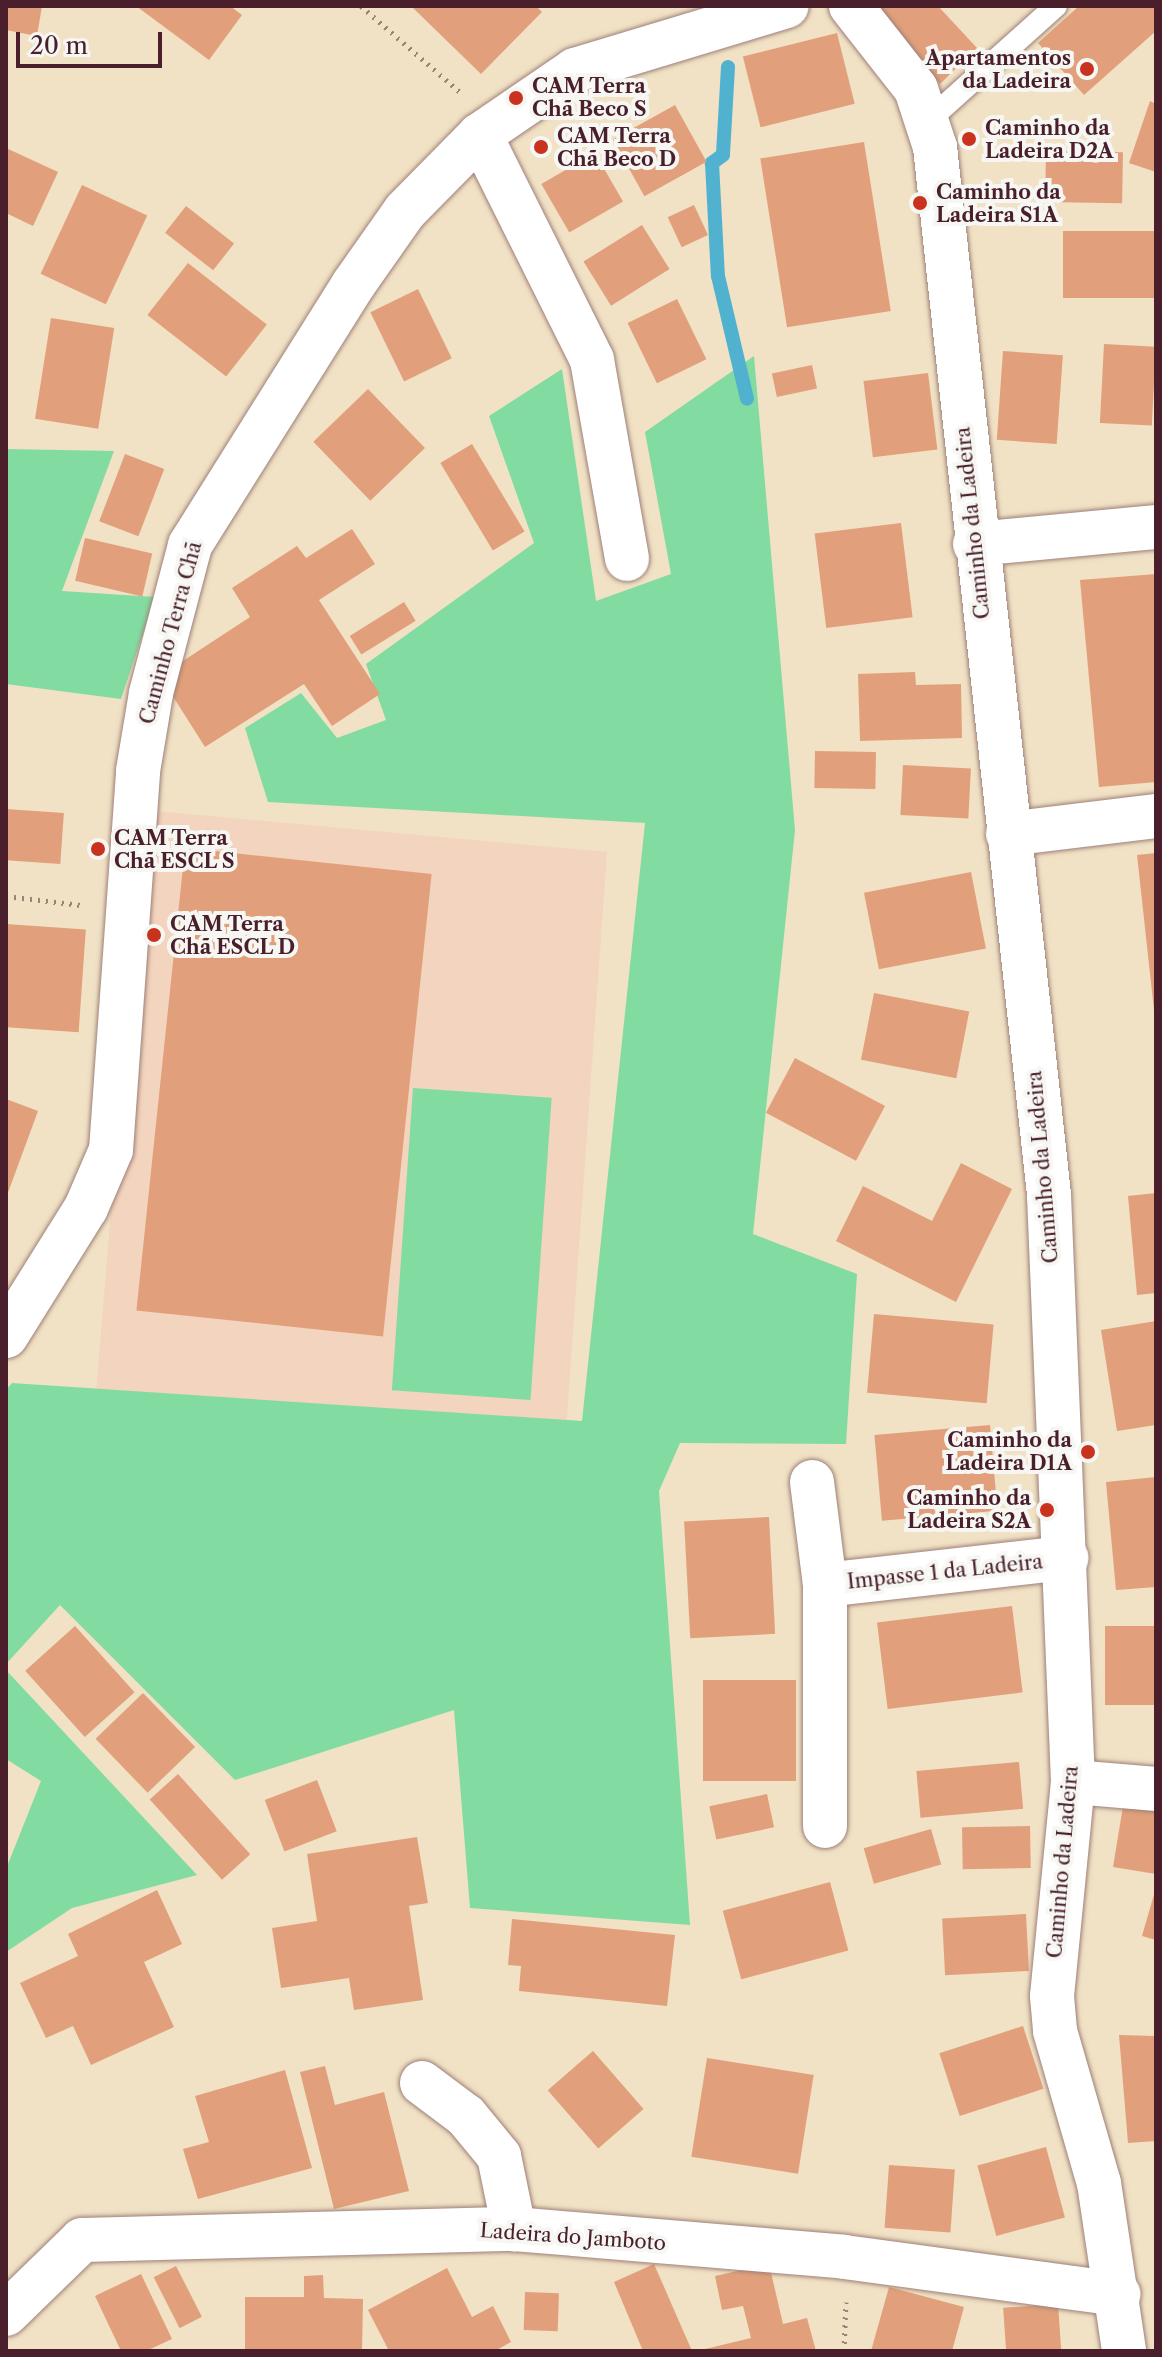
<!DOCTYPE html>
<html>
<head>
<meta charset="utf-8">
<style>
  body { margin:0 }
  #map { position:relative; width:1162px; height:2357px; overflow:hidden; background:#f1e1c5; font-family:"Libre Caslon Text",serif }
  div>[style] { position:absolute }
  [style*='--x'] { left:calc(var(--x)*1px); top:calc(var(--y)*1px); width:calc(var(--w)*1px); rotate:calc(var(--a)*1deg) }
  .built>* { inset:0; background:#f3d4be }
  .green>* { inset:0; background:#82dca1; transform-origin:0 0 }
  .stream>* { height:14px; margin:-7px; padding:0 7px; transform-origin:7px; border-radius:7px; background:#51b2d0 }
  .building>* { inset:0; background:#e1a07b; transform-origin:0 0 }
  .path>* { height:5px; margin-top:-2.5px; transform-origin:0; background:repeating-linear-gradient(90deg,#9e8078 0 2px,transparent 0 8px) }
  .roads { filter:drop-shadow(0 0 2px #9e8078) drop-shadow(0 0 2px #9e8078) }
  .service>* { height:22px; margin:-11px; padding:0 11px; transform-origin:11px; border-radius:11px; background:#fff }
  .minor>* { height:44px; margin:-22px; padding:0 22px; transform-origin:22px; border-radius:22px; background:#fff }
  .dots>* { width:22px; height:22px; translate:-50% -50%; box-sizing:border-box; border:4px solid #f6f6f2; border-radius:50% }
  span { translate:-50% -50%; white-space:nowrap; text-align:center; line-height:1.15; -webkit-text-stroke:8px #f6f6f2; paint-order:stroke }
  .poi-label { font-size:20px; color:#4a1f2b; font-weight:700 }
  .right { translate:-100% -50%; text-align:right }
  .left { translate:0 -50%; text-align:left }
  .street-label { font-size:20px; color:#4a1f2b }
  .frame { position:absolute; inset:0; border:8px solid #4a1f2b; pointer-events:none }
  .scale { position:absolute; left:16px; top:32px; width:146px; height:36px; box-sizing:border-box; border:4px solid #4a1f2b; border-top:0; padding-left:10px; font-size:24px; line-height:28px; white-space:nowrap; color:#4a1f2b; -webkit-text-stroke:6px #f6f6f2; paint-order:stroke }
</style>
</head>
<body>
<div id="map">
  <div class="built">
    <i style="clip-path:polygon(144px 810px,607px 852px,558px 1542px,94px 1417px)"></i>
  </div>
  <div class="green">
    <i style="clip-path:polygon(754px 356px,795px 830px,753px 1234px,857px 1274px,846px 1444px,680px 1443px,659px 1491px,690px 1925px,470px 1908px,454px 1710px,235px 1780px,60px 1605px,6px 1664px,6px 1390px,12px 1383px,582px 1421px,645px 823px,268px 802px,245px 728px,301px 693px,337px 738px,386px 720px,366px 664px,534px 543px,489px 416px,562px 369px,596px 601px,671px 574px,645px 432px)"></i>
    <i style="clip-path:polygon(6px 449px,114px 451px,62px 591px,155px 597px,121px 699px,6px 684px)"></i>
    <i style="left:413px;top:1088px;width:139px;height:303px;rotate:4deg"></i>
    <i style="clip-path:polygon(6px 1670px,197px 1875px,72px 1908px,6px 1952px,6px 1869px,41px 1781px,6px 1759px)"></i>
  </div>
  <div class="stream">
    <i style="--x:728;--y:67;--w:88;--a:93.3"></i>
    <i style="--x:723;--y:155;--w:14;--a:144"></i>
    <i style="--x:712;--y:163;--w:113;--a:87"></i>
    <i style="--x:718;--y:276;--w:126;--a:76.7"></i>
  </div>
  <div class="building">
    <i style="clip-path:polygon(6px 6px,42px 6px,37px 36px,6px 30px)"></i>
    <i style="clip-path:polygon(136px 6px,230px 6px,242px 15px,209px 60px)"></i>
    <i style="clip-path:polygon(411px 6px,536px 6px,542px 12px,481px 74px)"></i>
    <i style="clip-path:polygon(879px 6px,938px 6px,977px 48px,940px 84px,874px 10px)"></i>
    <i style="clip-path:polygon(1079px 6px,1156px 6px,1156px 31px,1084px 95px,1038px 43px)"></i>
    <i style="left:837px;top:33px;width:73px;height:97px;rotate:76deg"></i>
    <i style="clip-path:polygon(1150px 101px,1156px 104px,1156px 172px,1129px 163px)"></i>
    <i style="left:675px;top:105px;width:65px;height:71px;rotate:61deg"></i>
    <i style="left:864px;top:142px;width:171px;height:105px;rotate:81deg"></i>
    <i style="clip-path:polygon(6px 148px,58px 172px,33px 226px,6px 213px)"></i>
    <i style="left:1046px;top:151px;width:77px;height:51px;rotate:1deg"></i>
    <i style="left:595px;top:153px;width:56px;height:62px;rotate:60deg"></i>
    <i style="left:82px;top:185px;width:72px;height:98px;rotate:25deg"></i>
    <i style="left:694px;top:205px;width:33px;height:29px;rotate:65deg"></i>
    <i style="left:186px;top:206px;width:61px;height:34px;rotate:38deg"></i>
    <i style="left:642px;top:225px;width:52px;height:69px;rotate:58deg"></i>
    <i style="left:1156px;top:231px;width:67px;height:93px;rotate:90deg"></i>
    <i style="left:188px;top:263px;width:100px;height:66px;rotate:38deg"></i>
    <i style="left:418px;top:289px;width:77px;height:53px;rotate:64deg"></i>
    <i style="left:677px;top:299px;width:67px;height:55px;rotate:64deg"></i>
    <i style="left:51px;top:318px;width:64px;height:102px;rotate:9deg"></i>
    <i style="left:1104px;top:344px;width:52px;height:79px;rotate:3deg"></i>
    <i style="left:1003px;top:351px;width:60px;height:89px;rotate:4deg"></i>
    <i style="left:812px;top:365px;width:24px;height:41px;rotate:78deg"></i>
    <i style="left:928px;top:373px;width:77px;height:65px;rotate:83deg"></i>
    <i style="left:368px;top:389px;width:82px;height:76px;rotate:46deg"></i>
    <i style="left:472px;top:444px;width:102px;height:37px;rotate:59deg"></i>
    <i style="left:125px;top:454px;width:42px;height:72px;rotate:21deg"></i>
    <i style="left:901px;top:523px;width:95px;height:87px;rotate:83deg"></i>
    <i style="clip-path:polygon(352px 529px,375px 564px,319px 600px,380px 694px,332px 726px,304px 684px,205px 747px,160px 676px,250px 617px,232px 588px,297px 546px,306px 558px)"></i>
    <i style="left:85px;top:538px;width:69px;height:44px;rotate:13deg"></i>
    <i style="clip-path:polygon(1156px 574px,1156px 782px,1099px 787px,1080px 580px)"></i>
    <i style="left:404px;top:602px;width:22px;height:64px;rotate:58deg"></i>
    <i style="clip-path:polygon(915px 672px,916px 685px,961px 684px,962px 738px,860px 741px,858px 674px)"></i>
    <i style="left:815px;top:751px;width:61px;height:37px;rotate:1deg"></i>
    <i style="left:903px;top:765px;width:68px;height:50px;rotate:3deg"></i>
    <i style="left:6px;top:809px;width:58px;height:51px;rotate:4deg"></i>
    <i style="left:185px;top:848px;width:248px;height:465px;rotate:6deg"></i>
    <i style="clip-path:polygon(1156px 853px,1156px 1010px,1154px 1010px,1137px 855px)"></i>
    <i style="left:971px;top:872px;width:78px;height:109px;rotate:79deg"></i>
    <i style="left:6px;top:924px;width:80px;height:103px;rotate:4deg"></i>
    <i style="left:874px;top:993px;width:97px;height:68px;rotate:11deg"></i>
    <i style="left:795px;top:1058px;width:102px;height:62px;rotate:28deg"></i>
    <i style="clip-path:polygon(6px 1099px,38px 1111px,6px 1198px)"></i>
    <i style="clip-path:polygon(961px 1163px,1012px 1189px,956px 1302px,836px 1241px,863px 1186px,932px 1221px)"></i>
    <i style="clip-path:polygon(1156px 1193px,1156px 1293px,1137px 1295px,1128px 1196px)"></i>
    <i style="left:874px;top:1314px;width:120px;height:79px;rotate:5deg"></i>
    <i style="clip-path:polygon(1156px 1321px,1156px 1425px,1117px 1431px,1101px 1330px)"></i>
    <i style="left:990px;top:1425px;width:86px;height:116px;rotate:85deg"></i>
    <i style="clip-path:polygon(1156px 1477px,1156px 1587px,1116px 1590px,1106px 1482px)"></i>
    <i style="left:769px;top:1517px;width:117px;height:85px;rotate:87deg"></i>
    <i style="left:1012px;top:1606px;width:87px;height:136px;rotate:83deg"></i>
    <i style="left:75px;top:1626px;width:89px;height:67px;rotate:48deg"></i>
    <i style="left:1156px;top:1626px;width:79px;height:51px;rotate:90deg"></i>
    <i style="left:703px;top:1680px;width:93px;height:101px"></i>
    <i style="left:143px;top:1693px;width:75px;height:66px;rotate:46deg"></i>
    <i style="left:1019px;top:1762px;width:47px;height:103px;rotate:85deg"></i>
    <i style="left:178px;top:1774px;width:108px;height:38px;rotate:48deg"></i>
    <i style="left:317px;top:1780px;width:55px;height:56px;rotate:69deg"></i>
    <i style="left:767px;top:1794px;width:34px;height:59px;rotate:78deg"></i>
    <i style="clip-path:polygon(1125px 1794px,1156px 1799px,1156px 1874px,1113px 1867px)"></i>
    <i style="left:1030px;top:1826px;width:42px;height:68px;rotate:89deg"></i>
    <i style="left:931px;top:1829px;width:37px;height:70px;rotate:74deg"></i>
    <i style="clip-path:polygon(417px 1837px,428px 1903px,409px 1906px,423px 2000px,354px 2010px,349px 1978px,281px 1988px,272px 1928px,317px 1921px,307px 1854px)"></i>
    <i style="left:830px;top:1882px;width:71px;height:111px;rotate:75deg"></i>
    <i style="clip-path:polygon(157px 1890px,182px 1944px,144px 1962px,174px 2027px,91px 2065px,73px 2026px,46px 2038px,20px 1983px,78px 1956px,68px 1934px)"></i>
    <i style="clip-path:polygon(1155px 1891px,1156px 1891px,1156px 1940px,1142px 1936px)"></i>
    <i style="left:1026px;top:1914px;width:57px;height:84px;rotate:87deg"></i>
    <i style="clip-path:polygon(512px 1919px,675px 1935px,667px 2006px,519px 1991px,521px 1966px,508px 1965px)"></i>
    <i style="left:1023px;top:2026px;width:66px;height:88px;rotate:72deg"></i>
    <i style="clip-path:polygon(1119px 2035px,1156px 2036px,1156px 2141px,1128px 2143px)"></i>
    <i style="left:593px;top:2051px;width:77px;height:60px;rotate:49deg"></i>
    <i style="left:707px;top:2058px;width:108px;height:100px;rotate:9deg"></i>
    <i style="clip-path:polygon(325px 2066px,335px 2105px,384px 2092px,409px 2191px,334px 2209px,300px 2072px)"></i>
    <i style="clip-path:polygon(285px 2070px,312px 2168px,198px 2199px,183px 2149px,209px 2142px,195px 2096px)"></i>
    <i style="left:1046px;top:2147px;width:73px;height:71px;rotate:75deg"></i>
    <i style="left:889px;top:2165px;width:66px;height:63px;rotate:4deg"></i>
    <i style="clip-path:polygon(654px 2264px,692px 2351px,643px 2351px,614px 2282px)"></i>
    <i style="clip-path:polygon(769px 2264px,783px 2324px,807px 2318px,816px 2351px,697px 2351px,751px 2338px,743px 2306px,722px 2310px,715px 2276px)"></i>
    <i style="left:176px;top:2266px;width:57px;height:25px;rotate:63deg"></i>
    <i style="clip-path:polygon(447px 2268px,472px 2317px,493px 2306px,511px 2342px,495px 2351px,389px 2351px,368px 2310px)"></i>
    <i style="clip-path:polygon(141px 2274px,172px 2339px,146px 2351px,121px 2351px,95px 2296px)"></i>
    <i style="clip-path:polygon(323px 2275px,324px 2298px,363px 2299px,362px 2351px,245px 2351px,245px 2297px,304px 2297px,304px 2276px)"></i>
    <i style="clip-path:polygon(889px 2287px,964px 2307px,952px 2351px,871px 2351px)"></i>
    <i style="left:525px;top:2292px;width:34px;height:38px;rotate:2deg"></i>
    <i style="left:1058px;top:2304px;width:47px;height:55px;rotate:86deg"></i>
  </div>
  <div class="path">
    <i style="--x:361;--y:6;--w:131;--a:41"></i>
    <i style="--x:6;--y:896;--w:75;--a:6.9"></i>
    <i style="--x:844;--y:2351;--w:49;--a:-87.7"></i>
  </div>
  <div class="roads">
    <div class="service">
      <i style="--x:930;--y:119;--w:169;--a:-41.9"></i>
    </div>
    <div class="minor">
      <i style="--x:851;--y:6;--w:105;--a:51.9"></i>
      <i style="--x:916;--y:89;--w:61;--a:71.9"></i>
      <i style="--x:935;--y:147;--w:1054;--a:83.79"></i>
      <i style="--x:1049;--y:1195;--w:587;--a:87.66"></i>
      <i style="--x:1073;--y:1782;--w:215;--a:95.6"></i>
      <i style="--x:1052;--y:1996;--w:35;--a:85"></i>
      <i style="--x:1055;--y:2031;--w:158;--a:73.9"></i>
      <i style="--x:1099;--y:2183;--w:170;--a:81.5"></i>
      <i style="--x:480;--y:135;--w:251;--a:63.5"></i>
      <i style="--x:592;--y:360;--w:202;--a:80"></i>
      <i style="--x:975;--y:544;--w:182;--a:-5.4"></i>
      <i style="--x:1008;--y:834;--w:149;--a:-6.9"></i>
      <i style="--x:6;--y:1336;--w:151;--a:-58"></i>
      <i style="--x:86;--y:1208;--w:63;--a:-66.7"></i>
      <i style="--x:111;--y:1150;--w:380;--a:-85.9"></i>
      <i style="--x:138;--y:771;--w:79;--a:-80.5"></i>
      <i style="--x:151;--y:693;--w:153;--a:-75.2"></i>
      <i style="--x:190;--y:545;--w:307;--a:-57.9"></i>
      <i style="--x:353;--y:285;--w:90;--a:-54.9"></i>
      <i style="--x:405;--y:211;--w:107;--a:-45.4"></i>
      <i style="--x:480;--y:135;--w:115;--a:-34.4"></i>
      <i style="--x:575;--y:70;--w:221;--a:-16.8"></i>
      <i style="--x:812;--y:1482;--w:104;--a:82.8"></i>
      <i style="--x:1073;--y:1782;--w:83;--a:4.8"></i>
      <i style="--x:825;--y:1826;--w:241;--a:-90"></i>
      <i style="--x:825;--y:1585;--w:243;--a:-6.4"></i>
      <i style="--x:422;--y:2083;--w:55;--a:36.9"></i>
      <i style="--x:466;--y:2116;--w:52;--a:50.5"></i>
      <i style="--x:499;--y:2156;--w:75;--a:78.4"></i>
      <i style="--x:6;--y:2314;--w:106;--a:-44.2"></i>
      <i style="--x:82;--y:2240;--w:432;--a:-1.5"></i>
      <i style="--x:514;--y:2229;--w:331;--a:4.8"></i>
      <i style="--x:844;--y:2257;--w:277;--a:7.7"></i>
    </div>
  </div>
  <div class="dots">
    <i style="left:1087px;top:69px;background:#c8321e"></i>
    <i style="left:516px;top:98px;background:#c8321e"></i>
    <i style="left:969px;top:139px;background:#c8321e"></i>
    <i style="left:541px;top:147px;background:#c8321e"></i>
    <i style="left:920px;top:203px;background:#c8321e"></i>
    <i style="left:98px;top:849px;background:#c8321e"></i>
    <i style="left:154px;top:935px;background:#c8321e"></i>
    <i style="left:1088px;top:1452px;background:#c8321e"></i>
    <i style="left:1047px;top:1510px;background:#c8321e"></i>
  </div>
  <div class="poi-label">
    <span class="right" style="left:1071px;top:70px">Apartamentos<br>da Ladeira</span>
    <span class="left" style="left:532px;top:98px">CAM Terra<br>Chã Beco S</span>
    <span class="left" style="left:985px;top:140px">Caminho da<br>Ladeira D2A</span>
    <span class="left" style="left:557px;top:148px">CAM Terra<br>Chã Beco D</span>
    <span class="left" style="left:936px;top:204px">Caminho da<br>Ladeira S1A</span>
    <span class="left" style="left:114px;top:850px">CAM Terra<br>Chã ESCL S</span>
    <span class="left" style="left:170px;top:936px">CAM Terra<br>Chã ESCL D</span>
    <span class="right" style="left:1072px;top:1452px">Caminho da<br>Ladeira D1A</span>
    <span class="right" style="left:1031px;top:1510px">Caminho da<br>Ladeira S2A</span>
  </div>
  <div class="street-label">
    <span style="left:973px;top:523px;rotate:-96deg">Caminho da Ladeira</span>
    <span style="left:171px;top:633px;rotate:-75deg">Caminho Terra Chã</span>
    <span style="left:1043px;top:1167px;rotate:-95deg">Caminho da Ladeira</span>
    <span style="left:945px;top:1572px;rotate:-6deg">Impasse 1 da Ladeira</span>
    <span style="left:1063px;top:1862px;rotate:-85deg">Caminho da Ladeira</span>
    <span style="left:573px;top:2237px;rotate:4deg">Ladeira do Jamboto</span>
  </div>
  <div class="frame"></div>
  <div class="scale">20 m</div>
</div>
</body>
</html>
